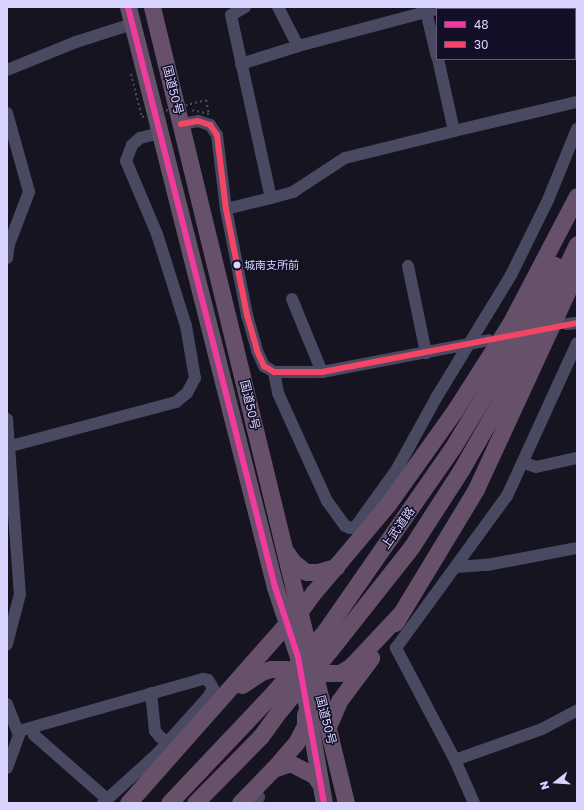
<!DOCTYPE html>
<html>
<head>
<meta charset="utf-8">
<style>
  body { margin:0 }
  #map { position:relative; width:584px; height:810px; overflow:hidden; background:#161421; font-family:"Golos Text","Noto Sans JP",sans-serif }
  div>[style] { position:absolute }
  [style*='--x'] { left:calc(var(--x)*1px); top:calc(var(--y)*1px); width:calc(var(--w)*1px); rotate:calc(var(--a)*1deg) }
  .minor>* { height:12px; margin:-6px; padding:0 6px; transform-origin:6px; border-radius:6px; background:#4a4962 }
  .highway>* { height:17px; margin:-8.5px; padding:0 8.5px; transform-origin:8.5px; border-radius:8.5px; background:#67516a }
  .path-bridge>* { height:2px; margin-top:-1px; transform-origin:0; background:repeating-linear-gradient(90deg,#44505f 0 2px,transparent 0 5px) }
  .highway-bridge>* { height:17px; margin:-8.5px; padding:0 8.5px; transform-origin:8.5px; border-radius:8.5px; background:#67516a }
  .bus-1>* { height:6px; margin:-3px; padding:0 3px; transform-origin:3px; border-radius:3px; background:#f13a9d }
  .bus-2>* { height:6px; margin:-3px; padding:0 3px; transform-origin:3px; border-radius:3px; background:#f34667 }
  .dots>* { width:11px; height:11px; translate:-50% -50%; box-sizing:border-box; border:2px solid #130f26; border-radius:50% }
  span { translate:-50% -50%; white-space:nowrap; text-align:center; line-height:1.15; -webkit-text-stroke:3px #130f26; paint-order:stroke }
  .bus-label { font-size:11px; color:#d9d4ff }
  .left { translate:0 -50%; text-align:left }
  .street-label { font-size:12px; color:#d9d4ff }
  .frame { position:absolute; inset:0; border:8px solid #d9d4ff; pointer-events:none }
  .legend { position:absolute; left:436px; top:8px; width:140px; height:52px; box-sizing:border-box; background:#130f26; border:1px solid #625e7d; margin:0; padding:5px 7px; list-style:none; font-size:12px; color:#d9d4ff }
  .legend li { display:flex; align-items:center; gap:8px; height:20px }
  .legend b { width:20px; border:1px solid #625e7d }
  .north { position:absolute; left:536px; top:762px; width:40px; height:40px; -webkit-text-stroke:3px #130f26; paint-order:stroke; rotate:253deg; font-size:11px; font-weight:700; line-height:16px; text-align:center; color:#d9d4ff }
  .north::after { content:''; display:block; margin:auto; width:14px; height:18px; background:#d9d4ff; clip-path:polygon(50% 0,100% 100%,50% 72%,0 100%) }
</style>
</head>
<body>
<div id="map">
  <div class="minor">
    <i style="--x:245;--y:7;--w:16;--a:150"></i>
    <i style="--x:231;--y:15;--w:187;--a:77.7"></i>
    <i style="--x:271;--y:198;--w:23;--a:-15"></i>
    <i style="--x:293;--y:192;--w:62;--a:-33.2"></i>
    <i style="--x:345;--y:158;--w:112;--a:-13.9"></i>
    <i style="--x:454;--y:131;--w:74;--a:-102.5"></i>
    <i style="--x:278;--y:7;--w:44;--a:62.9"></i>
    <i style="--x:425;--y:7;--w:51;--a:76.5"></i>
    <i style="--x:241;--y:64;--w:60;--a:-17.5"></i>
    <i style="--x:298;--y:46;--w:144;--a:-14.9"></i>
    <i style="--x:7;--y:70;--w:74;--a:-22.1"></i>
    <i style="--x:76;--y:42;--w:59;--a:-17.8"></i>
    <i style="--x:7;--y:113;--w:82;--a:74.4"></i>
    <i style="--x:29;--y:192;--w:56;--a:111"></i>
    <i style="--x:9;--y:244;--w:14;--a:98"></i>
    <i style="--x:181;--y:124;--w:17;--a:-10"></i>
    <i style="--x:198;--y:121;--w:13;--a:18"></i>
    <i style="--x:210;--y:125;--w:12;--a:55"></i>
    <i style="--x:217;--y:135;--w:75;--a:83.1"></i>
    <i style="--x:226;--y:209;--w:108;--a:78.8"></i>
    <i style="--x:247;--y:315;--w:37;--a:74"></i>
    <i style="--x:257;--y:351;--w:17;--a:65"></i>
    <i style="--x:264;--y:366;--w:12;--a:31"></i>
    <i style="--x:274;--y:372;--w:48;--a:0"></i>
    <i style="--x:322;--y:372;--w:170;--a:-10.8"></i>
    <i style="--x:454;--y:131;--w:126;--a:-13.3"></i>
    <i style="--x:226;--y:209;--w:46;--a:-13.7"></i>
    <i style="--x:408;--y:266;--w:89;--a:78.3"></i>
    <i style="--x:292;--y:299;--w:79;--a:67.7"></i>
    <i style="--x:567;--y:324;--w:10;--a:-6"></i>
    <i style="--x:274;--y:372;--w:21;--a:79"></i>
    <i style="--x:278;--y:393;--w:119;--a:65.6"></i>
    <i style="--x:327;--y:501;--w:31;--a:54"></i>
    <i style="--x:345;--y:526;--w:5;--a:22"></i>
    <i style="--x:350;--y:528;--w:6;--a:-18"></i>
    <i style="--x:356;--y:526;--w:70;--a:-54.3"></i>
    <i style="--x:397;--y:469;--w:81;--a:-61.2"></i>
    <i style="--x:436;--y:398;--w:144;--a:-58.6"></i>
    <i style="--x:511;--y:275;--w:84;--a:-63.7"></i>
    <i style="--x:548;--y:200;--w:77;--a:-67.8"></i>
    <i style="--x:7;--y:419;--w:175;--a:85.8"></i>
    <i style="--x:20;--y:594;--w:52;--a:104.6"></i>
    <i style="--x:7;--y:447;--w:175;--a:-14.9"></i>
    <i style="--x:176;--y:402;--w:14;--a:-39"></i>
    <i style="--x:187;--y:393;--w:17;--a:-62"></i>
    <i style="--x:195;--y:378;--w:53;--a:-99.8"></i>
    <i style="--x:186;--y:326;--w:96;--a:-107.5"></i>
    <i style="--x:157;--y:234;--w:79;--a:-113"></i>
    <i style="--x:126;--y:161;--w:17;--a:-69"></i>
    <i style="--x:132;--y:145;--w:11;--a:-41"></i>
    <i style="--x:140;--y:138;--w:21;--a:-14"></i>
    <i style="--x:524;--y:463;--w:13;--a:18"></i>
    <i style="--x:536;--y:467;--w:42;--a:-12.4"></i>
    <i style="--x:456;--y:567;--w:31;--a:-4"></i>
    <i style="--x:487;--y:565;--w:92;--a:-10.7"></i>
    <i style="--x:151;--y:693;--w:38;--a:84"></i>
    <i style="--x:155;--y:731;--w:8;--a:50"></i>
    <i style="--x:160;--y:737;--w:17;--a:33"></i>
    <i style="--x:7;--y:704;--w:33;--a:69"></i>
    <i style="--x:19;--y:735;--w:35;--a:110"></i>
    <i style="--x:32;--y:728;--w:7;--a:74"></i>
    <i style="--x:34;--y:735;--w:97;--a:41.2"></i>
    <i style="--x:19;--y:731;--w:191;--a:-15.8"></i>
    <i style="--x:203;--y:679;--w:5;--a:11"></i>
    <i style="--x:208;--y:680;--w:9;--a:58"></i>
    <i style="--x:213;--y:688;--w:9;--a:117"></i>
    <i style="--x:209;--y:696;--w:78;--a:131.9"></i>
    <i style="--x:157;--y:754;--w:73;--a:137.8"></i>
    <i style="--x:455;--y:760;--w:92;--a:-19.6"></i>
    <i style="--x:542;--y:729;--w:40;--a:-28"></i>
    <i style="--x:253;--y:790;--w:9;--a:49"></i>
    <i style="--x:259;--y:797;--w:7;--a:124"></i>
    <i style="--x:474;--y:803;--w:47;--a:-113.8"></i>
    <i style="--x:455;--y:760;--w:127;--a:-117.8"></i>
    <i style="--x:396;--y:648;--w:188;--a:-53.9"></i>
    <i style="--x:507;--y:496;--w:168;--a:-65.4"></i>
  </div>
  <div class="highway">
    <i style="--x:128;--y:7;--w:598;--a:75.78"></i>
    <i style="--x:275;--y:587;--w:74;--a:71.8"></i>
    <i style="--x:298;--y:657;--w:148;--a:79.9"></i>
    <i style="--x:152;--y:7;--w:819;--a:76.3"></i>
    <i style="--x:286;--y:552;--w:12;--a:55"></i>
    <i style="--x:293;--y:562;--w:16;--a:38"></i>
    <i style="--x:306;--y:572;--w:12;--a:0"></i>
    <i style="--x:318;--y:572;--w:19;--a:-16"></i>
    <i style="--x:298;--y:618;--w:7;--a:-74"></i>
    <i style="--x:300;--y:611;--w:24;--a:-54"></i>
    <i style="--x:314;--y:592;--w:115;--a:-49.9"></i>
    <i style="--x:388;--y:504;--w:115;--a:-54.5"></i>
    <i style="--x:455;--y:410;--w:104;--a:-57.5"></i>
    <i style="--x:511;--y:322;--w:142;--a:-62.4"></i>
    <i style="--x:395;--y:623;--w:157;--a:-58.8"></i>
    <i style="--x:476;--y:489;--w:241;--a:-65.2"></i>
    <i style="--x:325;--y:631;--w:224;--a:-55.2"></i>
    <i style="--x:453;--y:447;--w:74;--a:-58.9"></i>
    <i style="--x:491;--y:384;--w:135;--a:-61.7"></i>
    <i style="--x:330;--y:650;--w:132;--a:-51.7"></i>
    <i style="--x:412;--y:546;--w:90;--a:-57.2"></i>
    <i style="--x:461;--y:470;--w:83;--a:-60.3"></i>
    <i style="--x:502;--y:398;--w:171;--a:-64"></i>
    <i style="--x:306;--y:664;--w:20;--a:27"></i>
    <i style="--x:324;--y:673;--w:16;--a:0"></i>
    <i style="--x:340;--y:673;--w:13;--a:-32"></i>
    <i style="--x:351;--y:666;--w:73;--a:-46.7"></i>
    <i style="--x:242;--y:685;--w:23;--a:-34"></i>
    <i style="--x:261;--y:672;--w:10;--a:-17"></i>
    <i style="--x:271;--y:669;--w:14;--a:0"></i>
    <i style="--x:285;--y:669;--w:20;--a:18"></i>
    <i style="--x:328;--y:727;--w:28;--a:-67"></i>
    <i style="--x:339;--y:701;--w:54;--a:-53.3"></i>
    <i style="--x:274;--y:768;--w:33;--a:-49"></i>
    <i style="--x:296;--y:743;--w:20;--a:-63"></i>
    <i style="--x:305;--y:725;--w:11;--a:-90"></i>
    <i style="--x:128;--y:803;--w:242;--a:-48.5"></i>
    <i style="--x:169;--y:803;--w:153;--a:-46.6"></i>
    <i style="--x:195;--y:803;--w:94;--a:-45.4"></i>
    <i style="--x:261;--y:736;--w:32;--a:-54"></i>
    <i style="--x:240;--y:803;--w:47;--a:-45.9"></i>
    <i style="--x:273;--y:769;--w:18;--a:-19"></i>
    <i style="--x:290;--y:763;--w:27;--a:27"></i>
    <i style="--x:314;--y:775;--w:11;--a:56"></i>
  </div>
  <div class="path-bridge">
    <i style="--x:131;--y:74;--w:44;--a:75.7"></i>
    <i style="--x:142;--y:117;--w:66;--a:-14.9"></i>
    <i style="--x:206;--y:100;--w:14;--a:78"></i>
    <i style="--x:209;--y:114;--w:18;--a:-167"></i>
  </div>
  <div class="highway-bridge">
    <i style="--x:274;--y:692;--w:80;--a:-50.1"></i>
    <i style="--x:280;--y:710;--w:78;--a:-50.2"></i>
  </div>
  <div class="bus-1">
    <i style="--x:128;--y:7;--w:598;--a:75.78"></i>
    <i style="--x:275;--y:587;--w:74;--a:71.8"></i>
    <i style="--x:298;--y:657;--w:148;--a:79.9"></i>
  </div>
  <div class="bus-2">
    <i style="--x:181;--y:124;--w:17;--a:-10"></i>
    <i style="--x:198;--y:121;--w:13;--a:18"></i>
    <i style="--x:210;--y:125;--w:12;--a:55"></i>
    <i style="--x:217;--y:135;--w:75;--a:83.1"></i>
    <i style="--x:226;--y:209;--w:108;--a:78.8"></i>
    <i style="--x:247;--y:315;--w:37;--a:74"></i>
    <i style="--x:257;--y:351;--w:17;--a:65"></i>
    <i style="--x:264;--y:366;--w:12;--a:31"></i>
    <i style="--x:274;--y:372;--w:48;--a:0"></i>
    <i style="--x:322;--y:372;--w:260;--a:-10.9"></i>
  </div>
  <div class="dots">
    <i style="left:237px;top:265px;background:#d9d4ff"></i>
  </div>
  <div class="bus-label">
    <span class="left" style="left:244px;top:265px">城南支所前</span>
  </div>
  <div class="street-label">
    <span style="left:173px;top:90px;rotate:76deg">国道50号</span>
    <span style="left:250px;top:405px;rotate:77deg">国道50号</span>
    <span style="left:398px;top:528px;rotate:-55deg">上武道路</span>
    <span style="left:326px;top:720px;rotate:76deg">国道50号</span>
  </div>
  <div class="frame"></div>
  <ul class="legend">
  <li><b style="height:5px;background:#f13a9d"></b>48</li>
  <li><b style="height:5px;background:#f34667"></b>30</li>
  </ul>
  <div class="north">N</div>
</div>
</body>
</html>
